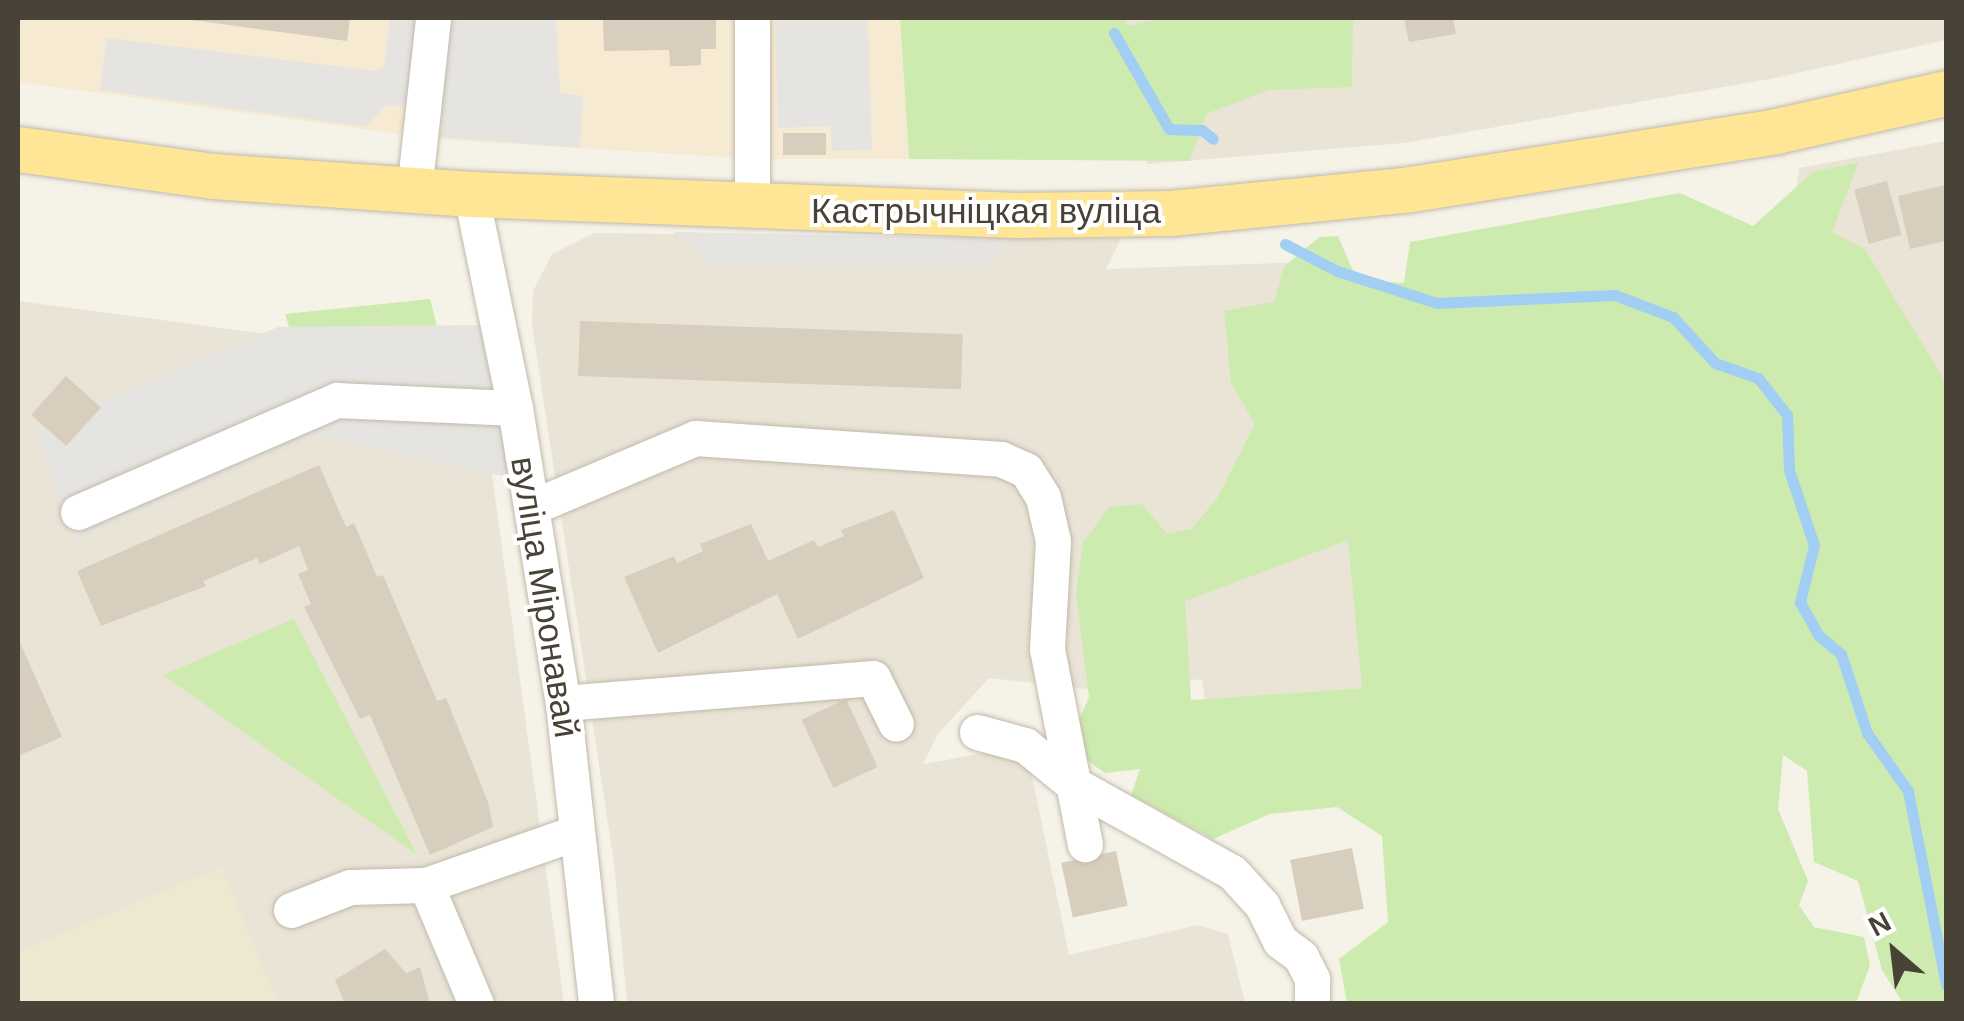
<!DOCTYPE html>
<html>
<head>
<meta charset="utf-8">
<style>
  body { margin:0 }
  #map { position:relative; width:1964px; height:1021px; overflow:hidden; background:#f5f2e8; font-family:Arial,sans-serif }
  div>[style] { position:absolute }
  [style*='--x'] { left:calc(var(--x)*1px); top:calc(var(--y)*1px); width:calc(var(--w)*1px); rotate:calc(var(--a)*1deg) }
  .residential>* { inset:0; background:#e9e4d6 }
  .commercial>* { inset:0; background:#f7ead2 }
  .education>* { inset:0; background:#efe8d1 }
  .green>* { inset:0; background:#cdebaf }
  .parking>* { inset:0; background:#e6e4e0 }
  .stream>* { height:11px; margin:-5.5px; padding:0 5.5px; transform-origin:5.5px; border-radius:5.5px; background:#a2cef4 }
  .building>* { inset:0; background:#d7cebd; transform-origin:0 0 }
  .roads { filter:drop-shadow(0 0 2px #c1baaa) drop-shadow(0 0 2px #c1baaa) }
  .minor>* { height:35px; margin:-17.5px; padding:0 17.5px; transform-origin:17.5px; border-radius:17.5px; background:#fff }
  .major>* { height:45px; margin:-22.5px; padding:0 22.5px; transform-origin:22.5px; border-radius:22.5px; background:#ffe697 }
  span { translate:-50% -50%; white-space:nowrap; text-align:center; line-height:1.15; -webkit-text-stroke:8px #fff; paint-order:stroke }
  .street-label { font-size:35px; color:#494236 }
  .frame { position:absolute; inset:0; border:20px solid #494236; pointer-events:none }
  .north { position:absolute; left:1844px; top:901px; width:100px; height:100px; -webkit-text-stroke:8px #fff; paint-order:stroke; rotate:332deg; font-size:28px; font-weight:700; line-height:40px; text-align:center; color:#494236 }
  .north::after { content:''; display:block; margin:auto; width:35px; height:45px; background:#494236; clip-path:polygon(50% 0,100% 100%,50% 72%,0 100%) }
</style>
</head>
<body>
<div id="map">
  <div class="residential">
    <i style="clip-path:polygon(1081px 18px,1946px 18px,1946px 40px,1775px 78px,1404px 143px,1148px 164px)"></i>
    <i style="clip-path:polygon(1946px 141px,1946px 611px,1789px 263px,1799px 168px)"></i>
    <i style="clip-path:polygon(594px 233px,1121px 239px,1106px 269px,1334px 261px,1363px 688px,1205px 699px,1202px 679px,1097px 690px,989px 678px,938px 734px,923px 764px,986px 753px,1030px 766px,1069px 955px,1198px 925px,1228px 934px,1245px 1003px,627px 1003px,614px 863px,532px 325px,533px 291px,552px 254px)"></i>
    <i style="clip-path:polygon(18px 301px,465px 360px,484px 416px,564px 1003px,18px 1004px)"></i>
  </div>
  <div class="commercial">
    <i style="clip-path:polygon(18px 18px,900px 18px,909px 159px,755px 159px,436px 139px,18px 82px)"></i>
  </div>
  <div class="education">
    <i style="clip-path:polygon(221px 867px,278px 1003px,18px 1003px,18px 952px)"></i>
  </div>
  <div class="green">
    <i style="clip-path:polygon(900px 18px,1123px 18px,1127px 26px,1165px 18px,1353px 18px,1352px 87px,1269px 90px,1206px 114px,1190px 161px,909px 159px)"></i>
    <i style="clip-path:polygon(evenodd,1859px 162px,1832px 232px,1865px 249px,1946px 383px,1946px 1003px,1903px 1003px,1882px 970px,1858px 881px,1814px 862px,1807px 771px,1783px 755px,1778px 809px,1808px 881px,1799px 905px,1814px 927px,1864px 937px,1870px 965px,1856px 1003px,1347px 1004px,1339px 959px,1388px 922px,1382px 836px,1337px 807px,1270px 814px,1213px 839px,1131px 795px,1140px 769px,1105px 773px,1081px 756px,1078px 722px,1089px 697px,1076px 594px,1083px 543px,1109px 507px,1142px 504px,1167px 534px,1191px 529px,1216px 500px,1255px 424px,1231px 383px,1224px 311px,1274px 302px,1284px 267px,1319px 237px,1338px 236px,1357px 280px,1404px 283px,1410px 242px,1680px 193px,1753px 226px,1813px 172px,1859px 162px,1348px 540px,1362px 688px,1191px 700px,1185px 601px,1348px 540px)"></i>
    <i style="clip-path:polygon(430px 299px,454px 394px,307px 384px,285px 314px)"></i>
    <i style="clip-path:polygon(294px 619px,417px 855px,163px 675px)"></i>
  </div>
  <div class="parking">
    <i style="clip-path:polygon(390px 18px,556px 18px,560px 93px,583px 96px,580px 148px,440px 137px,442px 110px,386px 105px,366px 127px,100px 90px,107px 38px,376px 71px,384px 67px)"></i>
    <i style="clip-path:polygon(775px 18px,868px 18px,872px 150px,832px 151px,830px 126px,778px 128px)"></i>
    <i style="clip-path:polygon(673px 232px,1018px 239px,981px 269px,711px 266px)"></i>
    <i style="clip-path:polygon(490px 325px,517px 479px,313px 435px,75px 540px,35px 429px,278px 327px)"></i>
  </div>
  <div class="stream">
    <i style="--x:1114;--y:33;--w:111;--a:60.2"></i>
    <i style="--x:1169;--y:129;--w:33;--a:2"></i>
    <i style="--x:1202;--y:130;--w:14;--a:39"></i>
    <i style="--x:1285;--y:244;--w:59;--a:27.4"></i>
    <i style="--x:1337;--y:271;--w:105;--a:17.7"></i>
    <i style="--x:1437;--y:303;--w:178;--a:-2.6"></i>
    <i style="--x:1615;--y:295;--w:62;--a:20.8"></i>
    <i style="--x:1673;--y:317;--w:62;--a:47.6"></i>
    <i style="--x:1715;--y:363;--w:46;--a:19.2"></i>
    <i style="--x:1758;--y:378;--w:47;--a:51.9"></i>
    <i style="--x:1787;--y:415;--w:55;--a:87.9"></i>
    <i style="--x:1789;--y:470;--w:79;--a:71.6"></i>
    <i style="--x:1814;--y:545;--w:59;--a:103.8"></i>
    <i style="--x:1800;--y:602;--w:38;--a:61"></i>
    <i style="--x:1818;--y:635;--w:30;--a:40"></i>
    <i style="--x:1841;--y:654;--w:83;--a:71.8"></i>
    <i style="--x:1867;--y:733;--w:71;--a:54.7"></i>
    <i style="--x:1908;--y:791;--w:198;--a:78.9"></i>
  </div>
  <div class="building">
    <i style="clip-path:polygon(177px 18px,350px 18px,347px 41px)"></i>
    <i style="clip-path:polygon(603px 18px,716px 18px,716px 49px,701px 49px,701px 65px,684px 66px,670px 66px,669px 50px,604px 51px)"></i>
    <i style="clip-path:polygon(1404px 18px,1453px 18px,1456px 34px,1409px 42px)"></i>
    <i style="left:826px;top:133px;width:22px;height:43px;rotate:90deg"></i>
    <i style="left:1887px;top:181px;width:56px;height:34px;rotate:75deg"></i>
    <i style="clip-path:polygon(1946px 185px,1946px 241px,1910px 249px,1898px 196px)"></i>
    <i style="left:580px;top:321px;width:383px;height:55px;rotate:2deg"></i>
    <i style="left:66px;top:376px;width:47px;height:52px;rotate:42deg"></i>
    <i style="clip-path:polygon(319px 465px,346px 527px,354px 523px,377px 577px,383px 575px,437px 701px,446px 698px,488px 802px,493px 827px,430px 855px,370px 715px,360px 719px,304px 607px,311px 604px,298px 574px,308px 570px,299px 546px,260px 564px,257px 558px,203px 581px,206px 586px,101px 626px,77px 571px)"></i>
    <i style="clip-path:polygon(894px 510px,924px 578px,798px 639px,777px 594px,658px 653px,624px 577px,674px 556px,677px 563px,703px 551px,700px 544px,751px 524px,768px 561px,814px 540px,818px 547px,844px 536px,841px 530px)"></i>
    <i style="clip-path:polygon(18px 638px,62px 737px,18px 756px)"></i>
    <i style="left:846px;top:699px;width:75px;height:49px;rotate:65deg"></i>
    <i style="left:1352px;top:848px;width:62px;height:63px;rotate:79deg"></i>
    <i style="left:1116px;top:851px;width:56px;height:56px;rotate:78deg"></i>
    <i style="clip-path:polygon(385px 949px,406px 973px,420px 967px,430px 1004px,345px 1004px,335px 980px)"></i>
  </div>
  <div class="roads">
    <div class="minor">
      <i style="--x:752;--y:18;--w:190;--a:90"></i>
      <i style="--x:414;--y:191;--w:174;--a:-83.7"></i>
      <i style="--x:471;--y:194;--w:218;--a:78.4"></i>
      <i style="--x:515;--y:408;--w:299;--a:80.8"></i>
      <i style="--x:563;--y:703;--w:303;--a:83.7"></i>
      <i style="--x:532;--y:507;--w:177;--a:-22.9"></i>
      <i style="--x:695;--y:438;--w:307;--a:3.9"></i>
      <i style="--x:1001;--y:459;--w:27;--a:24"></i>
      <i style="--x:1026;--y:470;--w:32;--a:58"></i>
      <i style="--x:1043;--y:497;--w:45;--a:77.2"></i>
      <i style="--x:1053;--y:541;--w:108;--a:93.2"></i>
      <i style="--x:1047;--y:649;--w:199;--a:79"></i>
      <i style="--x:78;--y:512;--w:282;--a:-23.4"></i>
      <i style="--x:337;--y:400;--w:178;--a:2.6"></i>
      <i style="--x:563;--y:703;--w:311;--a:-4.6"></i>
      <i style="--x:873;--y:678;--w:51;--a:63.4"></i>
      <i style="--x:977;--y:732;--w:50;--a:15.2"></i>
      <i style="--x:1025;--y:745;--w:58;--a:39.4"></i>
      <i style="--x:1070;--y:782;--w:185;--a:29.1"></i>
      <i style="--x:1232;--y:872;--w:45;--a:47.7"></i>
      <i style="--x:1262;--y:905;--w:40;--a:63.4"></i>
      <i style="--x:1280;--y:941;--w:26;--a:37"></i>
      <i style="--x:1301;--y:957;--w:25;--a:63"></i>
      <i style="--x:1312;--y:979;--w:25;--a:90"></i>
      <i style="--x:426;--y:885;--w:129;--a:67.2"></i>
      <i style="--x:291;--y:910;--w:63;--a:-21.3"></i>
      <i style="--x:350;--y:887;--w:76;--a:-1.5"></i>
      <i style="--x:426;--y:885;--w:160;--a:-19.3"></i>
    </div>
    <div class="major">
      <i style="--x:18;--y:149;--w:197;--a:7.9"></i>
      <i style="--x:213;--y:176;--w:259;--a:4"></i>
      <i style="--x:471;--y:194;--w:546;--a:2.2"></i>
      <i style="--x:1017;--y:215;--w:154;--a:-0.7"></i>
      <i style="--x:1171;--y:213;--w:241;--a:-5.7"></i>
      <i style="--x:1411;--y:189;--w:370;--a:-9"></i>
      <i style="--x:1776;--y:131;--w:174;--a:-12.6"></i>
    </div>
  </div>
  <div class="street-label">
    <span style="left:986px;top:211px">Кастрычніцкая вуліца</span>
    <span style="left:545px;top:597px;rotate:81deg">вуліца Міронавай</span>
  </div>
  <div class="frame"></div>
  <div class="north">N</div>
</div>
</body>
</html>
